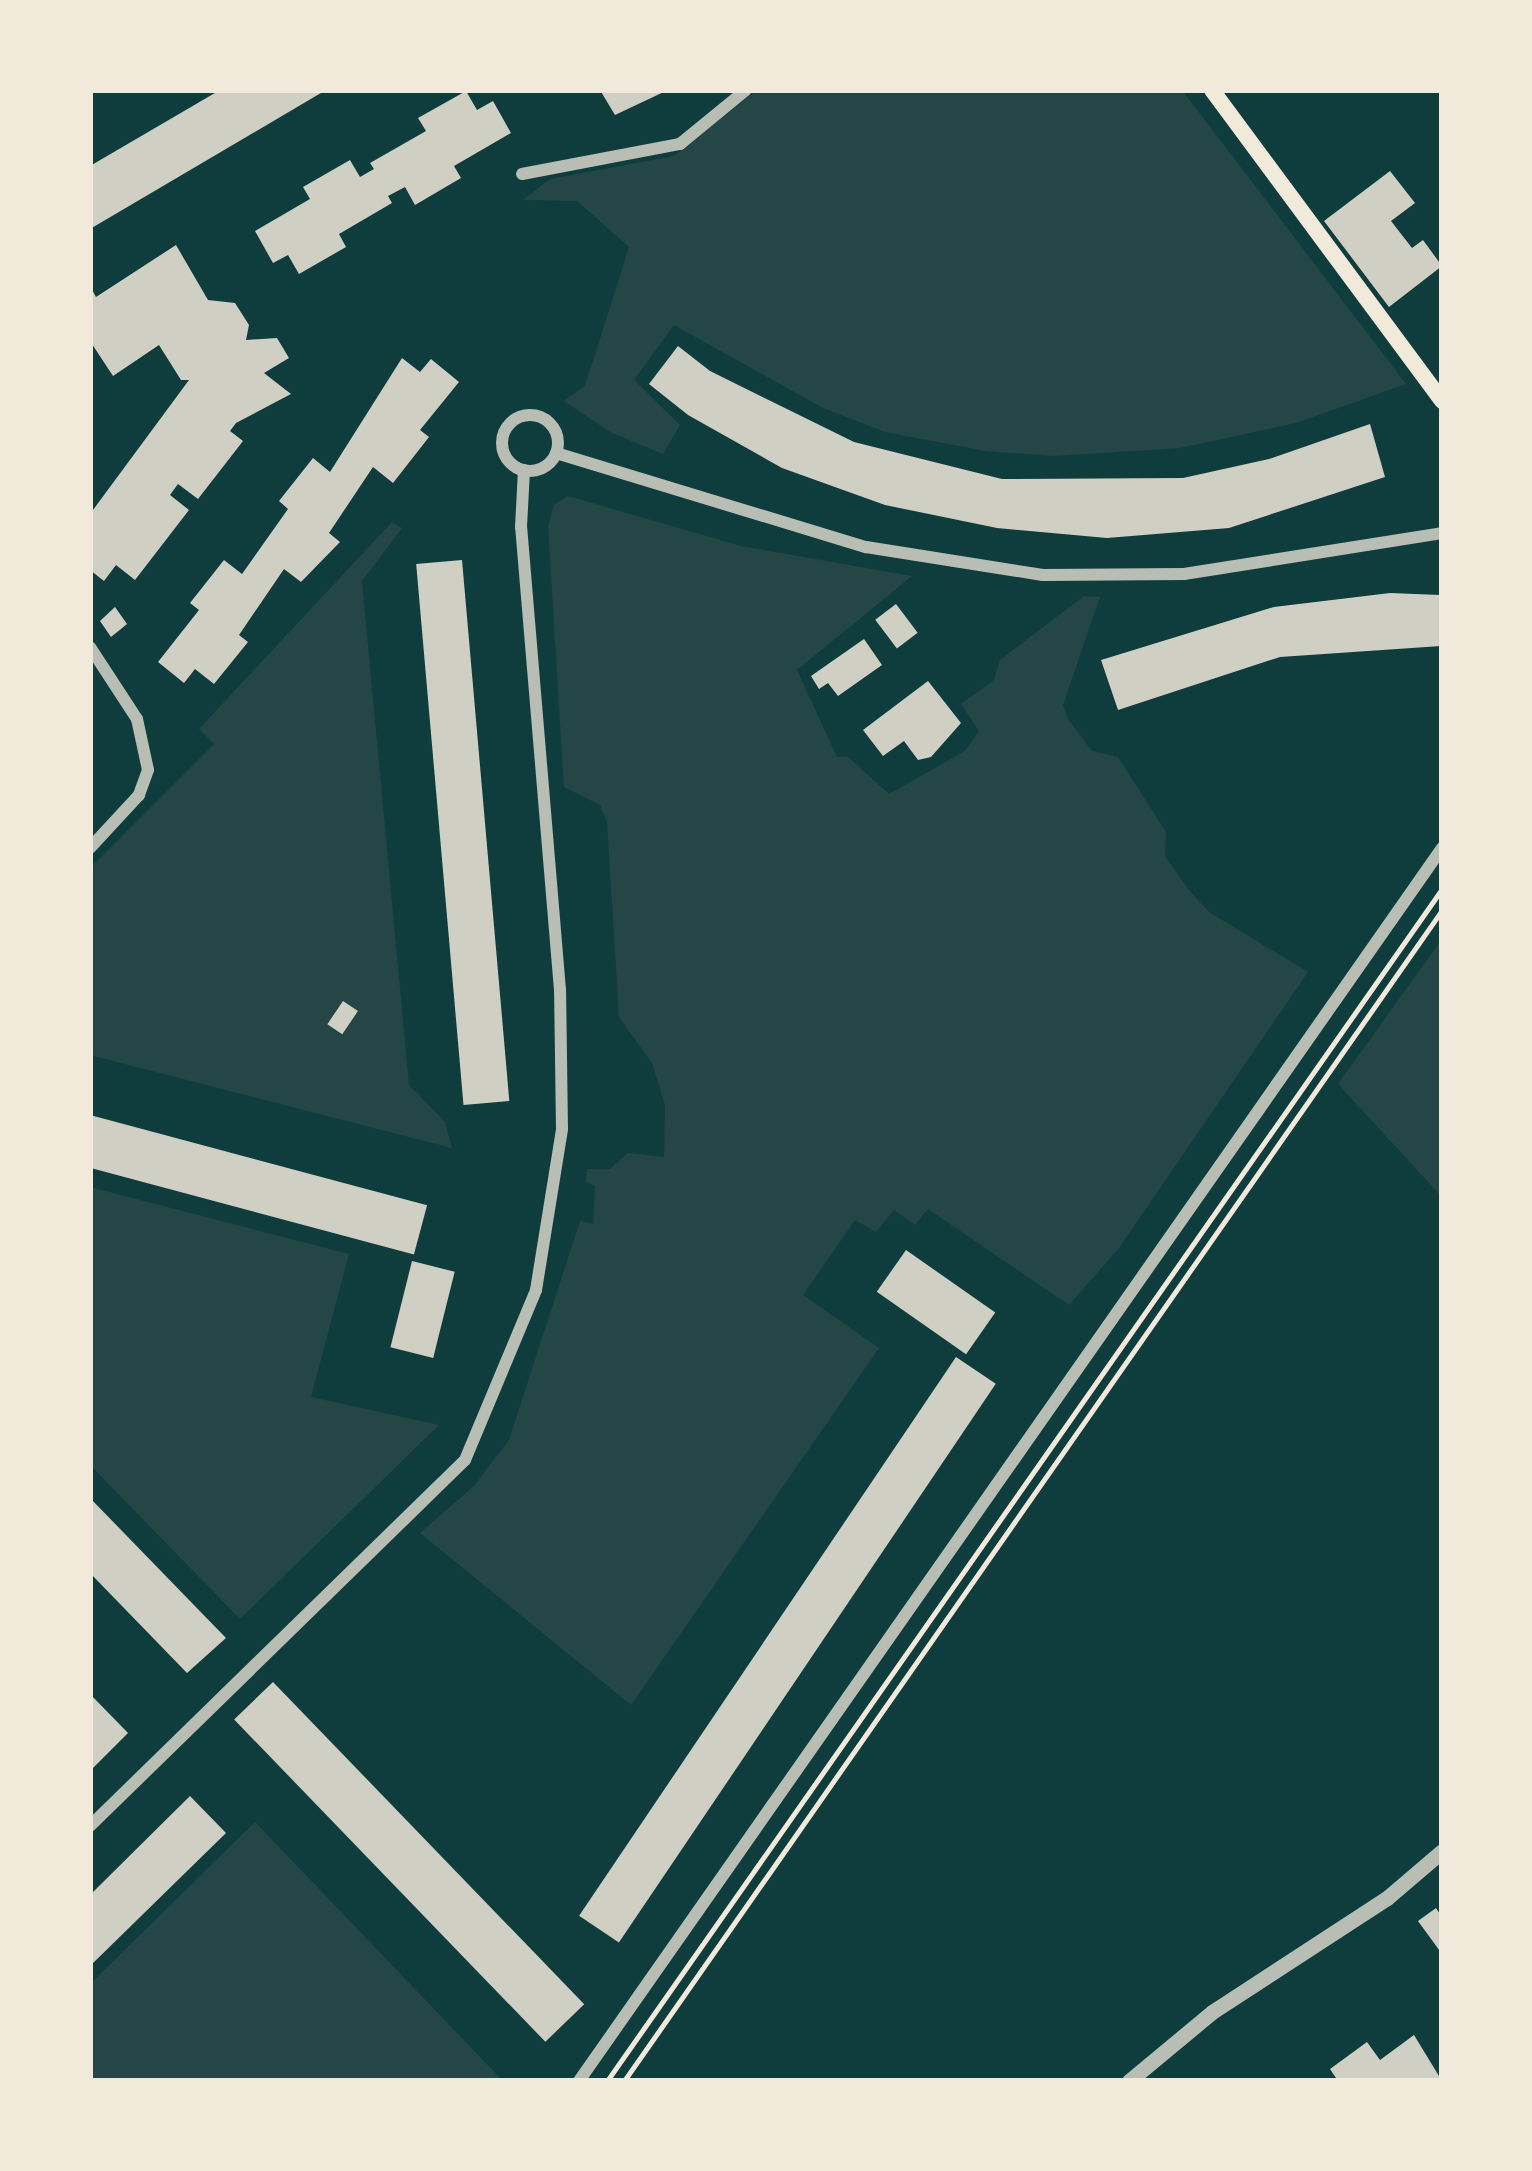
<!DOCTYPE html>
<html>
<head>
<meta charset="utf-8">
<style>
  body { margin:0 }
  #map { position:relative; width:1532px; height:2171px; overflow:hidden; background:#0f3d3e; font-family:"Asap Condensed",sans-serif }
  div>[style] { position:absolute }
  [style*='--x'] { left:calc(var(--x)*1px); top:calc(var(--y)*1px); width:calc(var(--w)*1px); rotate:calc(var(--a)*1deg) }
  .green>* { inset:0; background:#244646 }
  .building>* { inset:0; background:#cfcfc3; transform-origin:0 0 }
  .path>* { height:4.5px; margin:-2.25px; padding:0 2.25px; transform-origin:2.25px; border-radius:2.25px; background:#f1e9da }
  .minor>* { height:12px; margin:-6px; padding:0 6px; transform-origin:6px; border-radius:6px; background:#b8beb3 }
  .minor>.ring { margin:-6px; padding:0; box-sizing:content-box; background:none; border:12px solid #b8beb3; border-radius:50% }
  .tertiary>* { height:15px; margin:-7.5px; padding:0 7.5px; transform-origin:7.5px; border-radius:7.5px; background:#b8beb3 }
  .secondary>* { height:16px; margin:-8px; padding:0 8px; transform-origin:8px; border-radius:8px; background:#f1e9da }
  span { translate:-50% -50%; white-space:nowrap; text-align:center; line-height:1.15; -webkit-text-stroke:10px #f1e9da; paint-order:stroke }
  .frame { position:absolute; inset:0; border:93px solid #f1e9da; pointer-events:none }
</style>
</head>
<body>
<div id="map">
  <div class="green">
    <i style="clip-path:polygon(757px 90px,1182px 90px,1406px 384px,1296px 423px,1180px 448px,1054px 456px,985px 451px,885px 432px,823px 408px,674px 325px,634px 380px,680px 425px,663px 454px,610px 432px,564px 401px,585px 386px,629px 247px,577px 201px,523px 200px,550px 179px,674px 156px)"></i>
    <i style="clip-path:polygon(568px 496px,741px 546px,912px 576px,797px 670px,837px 757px,847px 756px,889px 794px,965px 751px,979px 731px,961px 704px,994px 680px,1000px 660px,1084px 596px,1100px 597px,1063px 705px,1068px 719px,1092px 751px,1118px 757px,1166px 832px,1165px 856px,1188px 889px,1209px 912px,1308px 972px,1119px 1248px,1069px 1305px,928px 1209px,915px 1225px,894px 1210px,876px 1232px,855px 1220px,803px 1295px,879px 1348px,631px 1705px,420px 1533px,474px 1486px,509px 1440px,580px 1221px,593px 1224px,595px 1185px,586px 1183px,587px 1169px,610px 1169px,628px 1153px,664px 1157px,665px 1105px,652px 1063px,619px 1017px,607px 821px,600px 805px,564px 787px,548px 526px,554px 505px)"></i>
    <i style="clip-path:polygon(392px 522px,402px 528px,362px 581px,409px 1085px,445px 1122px,452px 1148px,90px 1055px,90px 868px,214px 744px,199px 729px)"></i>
    <i style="clip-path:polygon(1442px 939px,1442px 1197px,1338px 1084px)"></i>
    <i style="clip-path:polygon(90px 1187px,349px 1254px,311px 1397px,439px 1425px,240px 1619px,90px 1465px)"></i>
    <i style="clip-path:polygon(255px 1822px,503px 2081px,90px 2081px,90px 1984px)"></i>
  </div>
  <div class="building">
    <i style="clip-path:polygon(220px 90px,326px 90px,90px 229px,90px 166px)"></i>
    <i style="clip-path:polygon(600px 90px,668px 90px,615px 115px)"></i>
    <i style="clip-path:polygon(466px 91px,477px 110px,493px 101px,511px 133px,454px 166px,461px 178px,415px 205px,405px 187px,388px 196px,392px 203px,339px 234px,346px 247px,299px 274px,288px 255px,273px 263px,255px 231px,310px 199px,303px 187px,350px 160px,360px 177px,374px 169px,370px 163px,426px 131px,418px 118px)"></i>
    <i style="clip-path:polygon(1390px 171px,1415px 203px,1391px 221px,1412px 248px,1423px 240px,1442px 266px,1389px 307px,1324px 221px)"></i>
    <i style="clip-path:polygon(176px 245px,208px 300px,235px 303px,249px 325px,246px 340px,277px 338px,289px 358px,264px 373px,291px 394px,236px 423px,230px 431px,243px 441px,198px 499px,178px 484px,170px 495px,189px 510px,135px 580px,116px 565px,104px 581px,90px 570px,90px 514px,189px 380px,181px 380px,159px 345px,113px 376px,90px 341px,90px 286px,96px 297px)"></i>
    <i style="clip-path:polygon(678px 346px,710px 371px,854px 442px,1002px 479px,1183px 478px,1269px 459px,1370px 424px,1385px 477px,1229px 528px,1107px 538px,997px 528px,885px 505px,782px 468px,688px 415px,649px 384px)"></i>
    <i style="clip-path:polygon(402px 358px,420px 372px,431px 359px,459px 382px,420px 430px,429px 437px,393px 483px,373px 467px,329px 533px,340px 542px,301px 582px,284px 569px,239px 635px,248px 642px,214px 684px,195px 669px,184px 683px,158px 662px,199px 610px,190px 603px,224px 560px,242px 574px,288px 509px,279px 501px,313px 458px,330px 472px)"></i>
    <i style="left:462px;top:560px;width:543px;height:46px;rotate:85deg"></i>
    <i style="clip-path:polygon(1390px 593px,1440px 595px,1441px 646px,1280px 657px,1118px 710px,1101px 660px,1274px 607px)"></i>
    <i style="left:896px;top:604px;width:36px;height:26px;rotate:53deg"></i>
    <i style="clip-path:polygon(115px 607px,127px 624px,111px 637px,100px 621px)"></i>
    <i style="clip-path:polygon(864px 639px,882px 665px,838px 696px,828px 683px,819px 689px,811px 676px)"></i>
    <i style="clip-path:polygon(928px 681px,961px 723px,931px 757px,918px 760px,904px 741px,883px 756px,863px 730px)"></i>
    <i style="left:343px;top:1001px;width:18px;height:28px;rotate:34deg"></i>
    <i style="left:90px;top:1115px;width:349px;height:51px;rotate:15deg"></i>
    <i style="left:906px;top:1250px;width:109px;height:51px;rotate:35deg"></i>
    <i style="left:412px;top:1261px;width:44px;height:89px;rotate:14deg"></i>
    <i style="left:956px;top:1357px;width:48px;height:674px;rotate:34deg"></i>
    <i style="clip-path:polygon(90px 1498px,226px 1638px,187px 1673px,90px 1573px)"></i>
    <i style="left:273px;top:1682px;width:448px;height:54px;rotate:46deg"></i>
    <i style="clip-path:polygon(90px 1694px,128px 1733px,90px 1771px)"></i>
    <i style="clip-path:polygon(190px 1796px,226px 1833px,90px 1966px,90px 1895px)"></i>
    <i style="clip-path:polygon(1436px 1908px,1442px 1917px,1442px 1954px,1418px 1921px)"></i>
    <i style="clip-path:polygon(1414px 2035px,1442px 2081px,1338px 2081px,1330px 2069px,1367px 2042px,1380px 2060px)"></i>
  </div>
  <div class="path">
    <i style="--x:607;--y:2081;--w:1455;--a:-54.99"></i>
    <i style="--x:624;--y:2081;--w:1428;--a:-55.06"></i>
  </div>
  <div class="minor">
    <i style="--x:522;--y:174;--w:161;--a:-10.8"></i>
    <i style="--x:680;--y:144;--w:85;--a:-39.3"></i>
    <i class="ring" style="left:502px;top:415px;width:44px;height:44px"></i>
    <i style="--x:556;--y:453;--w:324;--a:16.9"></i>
    <i style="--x:866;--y:547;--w:179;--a:9"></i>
    <i style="--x:1043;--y:575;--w:141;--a:-0.4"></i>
    <i style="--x:1184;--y:574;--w:261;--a:-9"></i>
    <i style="--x:90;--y:647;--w:86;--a:56.9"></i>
    <i style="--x:137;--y:719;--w:52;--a:77.8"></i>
    <i style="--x:148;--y:770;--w:27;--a:110"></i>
    <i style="--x:139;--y:795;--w:72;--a:132.8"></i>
    <i style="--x:90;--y:1826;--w:524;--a:-44.3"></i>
    <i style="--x:465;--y:1460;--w:184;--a:-67.3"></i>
    <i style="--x:536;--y:1290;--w:163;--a:-80.8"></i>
    <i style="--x:562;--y:1129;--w:139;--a:-90.8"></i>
    <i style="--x:560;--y:990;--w:465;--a:-94.8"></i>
    <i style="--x:521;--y:527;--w:57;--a:-87"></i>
    <i style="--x:579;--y:2081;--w:1505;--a:-55.01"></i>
  </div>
  <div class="tertiary">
    <i style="--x:1129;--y:2081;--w:108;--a:-39.7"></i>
    <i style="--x:1212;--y:2012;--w:209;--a:-33.1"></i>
    <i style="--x:1387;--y:1898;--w:72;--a:-40.5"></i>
  </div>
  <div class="secondary">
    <i style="--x:1212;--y:90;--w:387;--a:53.5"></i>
  </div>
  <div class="frame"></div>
</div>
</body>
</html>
